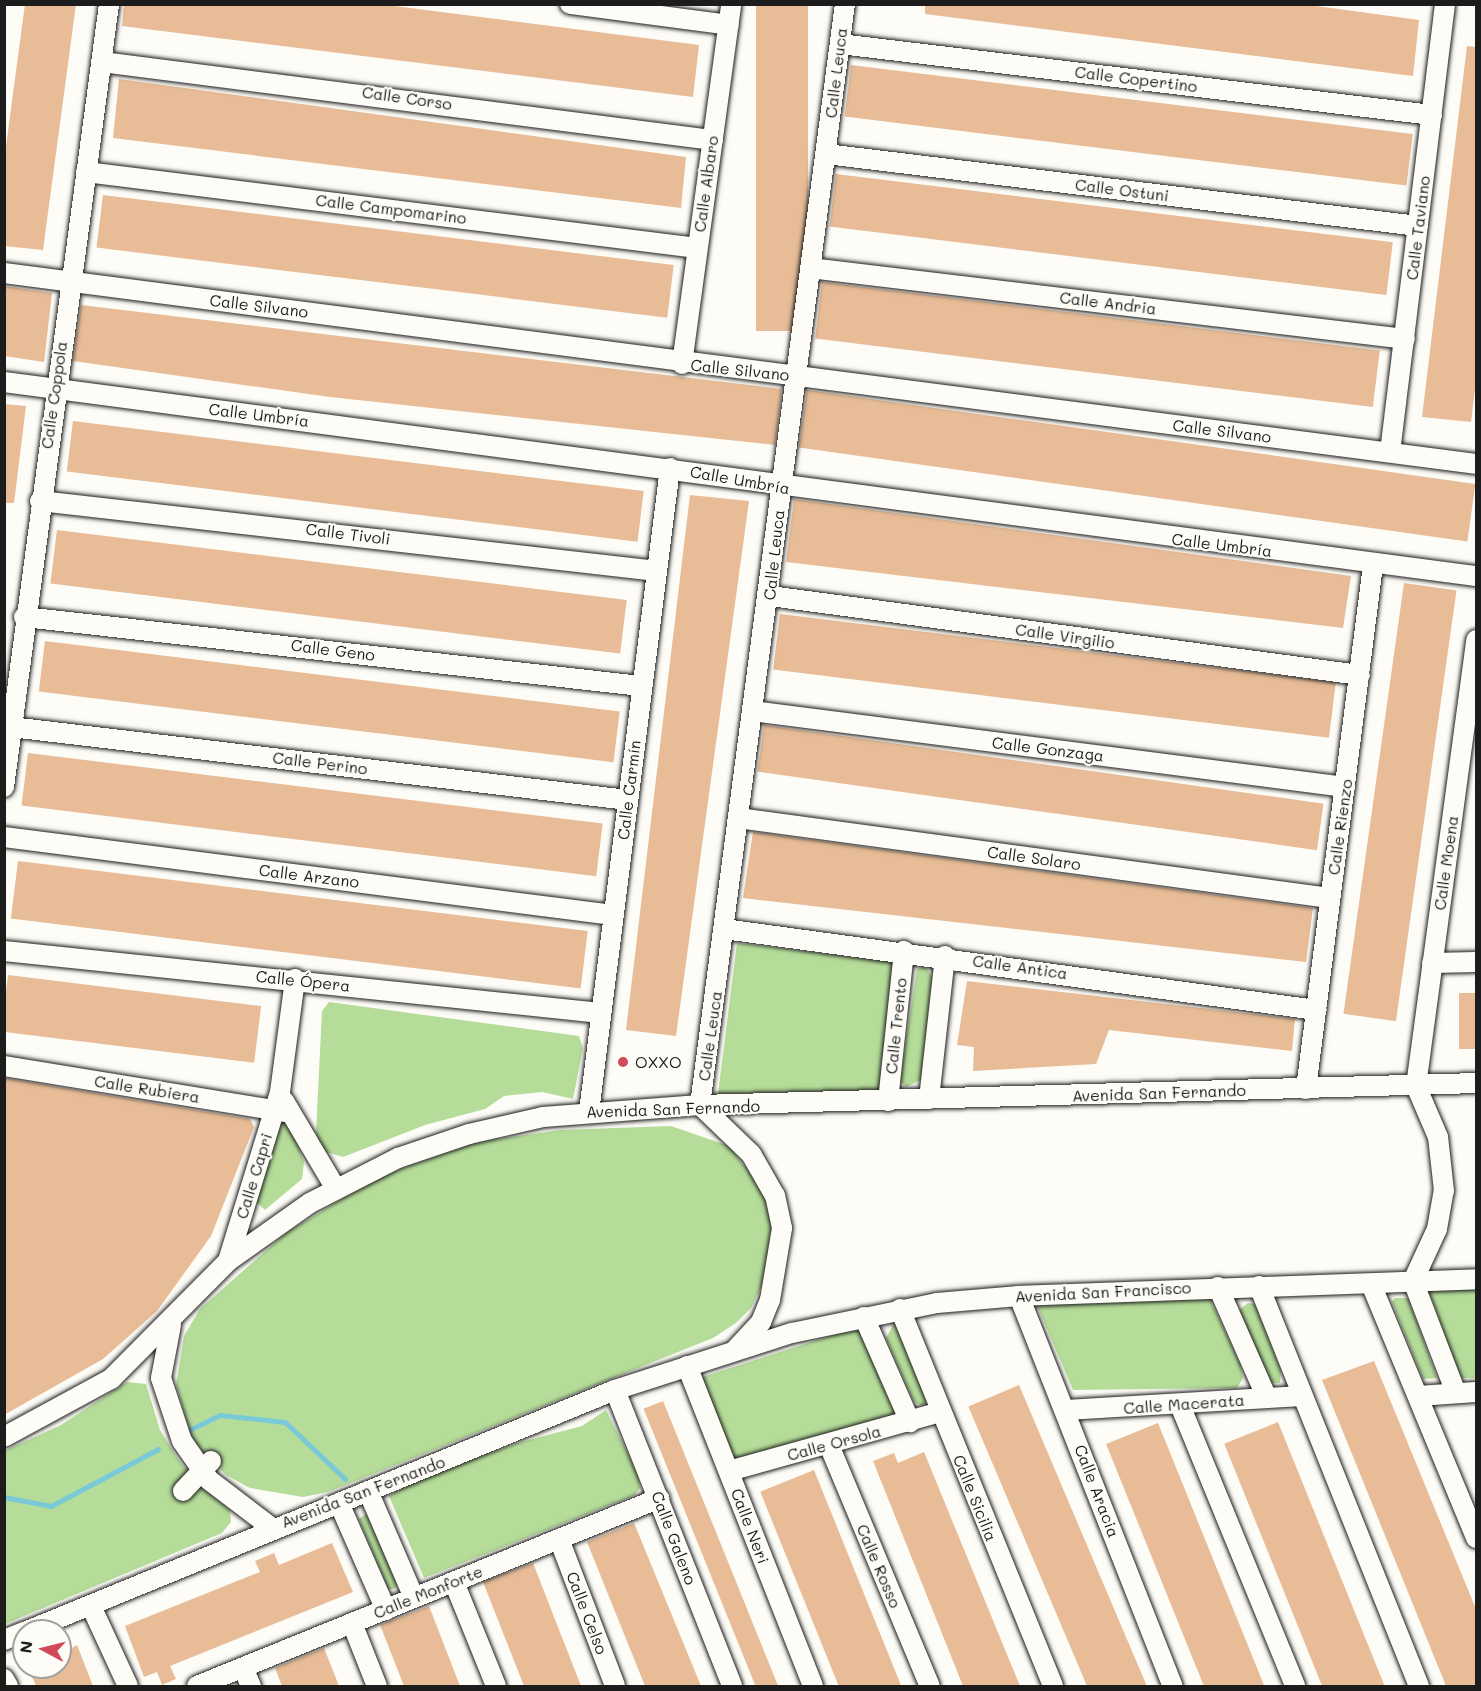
<!DOCTYPE html>
<html>
<head>
<meta charset="utf-8">
<style>
  body { margin:0 }
  #map { position:relative; width:1481px; height:1691px; overflow:hidden; background:#fdfcf7; font-family:Mali,sans-serif }
  div>[style] { position:absolute }
  [style*='--x'] { left:calc(var(--x)*1px); top:calc(var(--y)*1px); width:calc(var(--w)*1px); rotate:calc(var(--a)*1deg) }
  .green>* { inset:0; background:#b5dd99 }
  .stream>* { height:5px; margin:-2.5px; padding:0 2.5px; transform-origin:2.5px; border-radius:2.5px; background:#7ac9d6 }
  .building>* { inset:0; background:#e7bc97; transform-origin:0 0 }
  .roads { filter:drop-shadow(0 0 2px #1c1c1c) drop-shadow(0 0 2px #1c1c1c) }
  .minor>* { height:20px; margin:-10px; padding:0 10px; transform-origin:10px; border-radius:10px; background:#fdfcf7 }
  .dots>* { width:16px; height:16px; translate:-50% -50%; box-sizing:border-box; border:3px solid #fdfcf7; border-radius:50% }
  span { translate:-50% -50%; white-space:nowrap; text-align:center; line-height:1.15; -webkit-text-stroke:4.5px #fdfcf7; paint-order:stroke }
  .street-label { font-size:16px; color:#1c1c1c }
  .poi-label { font-size:16px; color:#1c1c1c }
  .left { translate:0 -50%; text-align:left }
  .frame { position:absolute; inset:0; border:6px solid #1c1c1c; pointer-events:none }
  .north { position:absolute; left:12px; top:1619px; width:60px; height:60px; box-sizing:border-box; background:#fdfcf7; border:2px solid #a3a29f; border-radius:50%; rotate:277deg; font-size:16px; font-weight:700; line-height:24px; text-align:center; color:#1c1c1c }
  .north::after { content:''; display:block; margin:auto; width:21px; height:27px; background:#d1495b; clip-path:polygon(50% 0,100% 100%,50% 72%,0 100%) }
</style>
</head>
<body>
<div id="map">
  <div class="green">
    <i style="clip-path:polygon(737px 943px,895px 962px,883px 1090px,718px 1094px)"></i>
    <i style="clip-path:polygon(926px 967px,935px 982px,923px 1079px,906px 1087px,900px 1081px,917px 969px)"></i>
    <i style="clip-path:polygon(329px 1002px,579px 1036px,583px 1048px,573px 1099px,542px 1092px,504px 1096px,485px 1109px,425px 1125px,343px 1157px,323px 1151px,316px 1133px,322px 1011px)"></i>
    <i style="clip-path:polygon(275px 1119px,288px 1120px,304px 1162px,302px 1179px,265px 1210px,252px 1198px)"></i>
    <i style="clip-path:polygon(671px 1126px,729px 1146px,763px 1190px,775px 1234px,771px 1267px,751px 1308px,736px 1323px,713px 1338px,328px 1492px,303px 1497px,250px 1488px,226px 1475px,193px 1441px,176px 1385px,184px 1336px,200px 1309px,286px 1233px,378px 1177px,477px 1142px,560px 1130px)"></i>
    <i style="clip-path:polygon(1476px 1287px,1476px 1378px,1460px 1378px,1429px 1291px)"></i>
    <i style="clip-path:polygon(1209px 1297px,1240px 1364px,1243px 1378px,1237px 1388px,1073px 1390px,1036px 1303px)"></i>
    <i style="clip-path:polygon(1395px 1298px,1408px 1298px,1437px 1378px,1423px 1379px,1392px 1302px)"></i>
    <i style="clip-path:polygon(1248px 1303px,1255px 1304px,1281px 1370px,1280px 1383px,1271px 1383px,1238px 1311px)"></i>
    <i style="clip-path:polygon(893px 1325px,902px 1329px,927px 1400px,923px 1406px,914px 1402px,886px 1338px)"></i>
    <i style="clip-path:polygon(852px 1329px,863px 1331px,896px 1412px,882px 1421px,735px 1463px,699px 1378px)"></i>
    <i style="clip-path:polygon(127px 1382px,146px 1384px,160px 1430px,176px 1456px,194px 1481px,230px 1510px,231px 1522px,222px 1533px,5px 1624px,4px 1451px,61px 1425px)"></i>
    <i style="clip-path:polygon(606px 1410px,637px 1472px,640px 1488px,635px 1495px,424px 1578px,389px 1496px,418px 1479px,521px 1442px,582px 1426px)"></i>
    <i style="clip-path:polygon(370px 1511px,398px 1585px,394px 1589px,388px 1589px,359px 1519px)"></i>
  </div>
  <div class="stream">
    <i style="--x:187;--y:1431;--w:37;--a:-26"></i>
    <i style="--x:220;--y:1415;--w:65;--a:6.1"></i>
    <i style="--x:285;--y:1422;--w:83;--a:43.5"></i>
    <i style="--x:4;--y:1497;--w:48;--a:10.8"></i>
    <i style="--x:51;--y:1506;--w:121;--a:-28"></i>
  </div>
  <div class="building">
    <i style="clip-path:polygon(25px 4px,76px 4px,43px 250px,4px 246px,4px 161px)"></i>
    <i style="clip-path:polygon(124px 4px,379px 4px,699px 45px,693px 97px,122px 26px)"></i>
    <i style="left:756px;top:4px;width:52px;height:327px"></i>
    <i style="clip-path:polygon(925px 4px,1302px 4px,1419px 20px,1413px 76px,925px 14px)"></i>
    <i style="clip-path:polygon(1467px 46px,1476px 47px,1476px 381px,1471px 422px,1422px 417px)"></i>
    <i style="left:851px;top:65px;width:566px;height:52px;rotate:7deg"></i>
    <i style="clip-path:polygon(119px 79px,686px 157px,681px 208px,113px 138px)"></i>
    <i style="left:836px;top:174px;width:561px;height:53px;rotate:7deg"></i>
    <i style="left:103px;top:195px;width:575px;height:53px;rotate:7deg"></i>
    <i style="left:822px;top:282px;width:562px;height:57px;rotate:7deg"></i>
    <i style="clip-path:polygon(4px 286px,52px 293px,44px 362px,4px 356px)"></i>
    <i style="clip-path:polygon(81px 305px,782px 389px,775px 445px,330px 397px,73px 361px)"></i>
    <i style="left:807px;top:390px;width:675px;height:58px;rotate:8deg"></i>
    <i style="clip-path:polygon(4px 404px,26px 406px,14px 503px,4px 503px)"></i>
    <i style="left:73px;top:421px;width:575px;height:51px;rotate:7deg"></i>
    <i style="clip-path:polygon(690px 495px,749px 501px,676px 1036px,626px 1030px)"></i>
    <i style="clip-path:polygon(794px 499px,1351px 576px,1343px 628px,786px 562px)"></i>
    <i style="left:57px;top:530px;width:574px;height:54px;rotate:7deg"></i>
    <i style="left:1404px;top:583px;width:53px;height:435px;rotate:8deg"></i>
    <i style="left:780px;top:614px;width:560px;height:56px;rotate:7deg"></i>
    <i style="left:45px;top:641px;width:579px;height:51px;rotate:7deg"></i>
    <i style="left:764px;top:725px;width:565px;height:47px;rotate:8deg"></i>
    <i style="left:28px;top:753px;width:579px;height:53px;rotate:7deg"></i>
    <i style="clip-path:polygon(753px 832px,1313px 908px,1306px 962px,743px 898px)"></i>
    <i style="left:18px;top:861px;width:574px;height:58px;rotate:7deg"></i>
    <i style="left:8px;top:975px;width:255px;height:57px;rotate:7deg"></i>
    <i style="clip-path:polygon(967px 981px,1295px 1019px,1292px 1051px,1109px 1030px,1096px 1064px,973px 1071px,974px 1047px,957px 1045px)"></i>
    <i style="left:1476px;top:993px;width:56px;height:17px;rotate:90deg"></i>
    <i style="clip-path:polygon(4px 1078px,250px 1119px,254px 1127px,211px 1236px,157px 1311px,103px 1359px,4px 1415px)"></i>
    <i style="clip-path:polygon(1374px 1361px,1476px 1609px,1476px 1686px,1446px 1686px,1322px 1380px)"></i>
    <i style="left:1019px;top:1385px;width:326px;height:55px;rotate:67deg"></i>
    <i style="left:663px;top:1401px;width:307px;height:21px;rotate:68deg"></i>
    <i style="left:1278px;top:1422px;width:286px;height:58px;rotate:68deg"></i>
    <i style="left:1158px;top:1423px;width:284px;height:56px;rotate:68deg"></i>
    <i style="clip-path:polygon(924px 1452px,1020px 1686px,963px 1686px,873px 1461px,894px 1453px,898px 1463px)"></i>
    <i style="left:814px;top:1470px;width:233px;height:58px;rotate:68deg"></i>
    <i style="clip-path:polygon(634px 1523px,701px 1686px,645px 1686px,587px 1542px)"></i>
    <i style="clip-path:polygon(332px 1543px,353px 1592px,170px 1666px,176px 1679px,162px 1685px,157px 1672px,144px 1677px,125px 1626px,260px 1572px,255px 1561px,274px 1553px,279px 1565px)"></i>
    <i style="clip-path:polygon(533px 1563px,581px 1686px,524px 1686px,483px 1582px)"></i>
    <i style="clip-path:polygon(429px 1606px,460px 1686px,404px 1686px,380px 1625px)"></i>
    <i style="clip-path:polygon(77px 1645px,93px 1686px,36px 1686px,30px 1672px,60px 1667px,60px 1655px)"></i>
    <i style="clip-path:polygon(324px 1648px,339px 1686px,282px 1686px,275px 1668px)"></i>
  </div>
  <div class="roads">
    <div class="minor">
      <i style="--x:570;--y:4;--w:160;--a:7.5"></i>
      <i style="--x:840;--y:44;--w:596;--a:6.84"></i>
      <i style="--x:102;--y:62;--w:616;--a:7.28"></i>
      <i style="--x:826;--y:154;--w:596;--a:6.93"></i>
      <i style="--x:86;--y:172;--w:616;--a:7.09"></i>
      <i style="--x:810;--y:268;--w:599;--a:6.8"></i>
      <i style="--x:4;--y:273;--w:1484;--a:7.39"></i>
      <i style="--x:682;--y:364;--w:363;--a:-82.2"></i>
      <i style="--x:4;--y:382;--w:1485;--a:7.51"></i>
      <i style="--x:1390;--y:452;--w:451;--a:-83"></i>
      <i style="--x:40;--y:501;--w:621;--a:6.47"></i>
      <i style="--x:770;--y:596;--w:595;--a:7.63"></i>
      <i style="--x:24;--y:617;--w:621;--a:6.38"></i>
      <i style="--x:752;--y:711;--w:598;--a:7.3"></i>
      <i style="--x:11;--y:727;--w:621;--a:6.75"></i>
      <i style="--x:4;--y:787;--w:790;--a:-82.36"></i>
      <i style="--x:738;--y:818;--w:597;--a:7.7"></i>
      <i style="--x:4;--y:837;--w:614;--a:7.3"></i>
      <i style="--x:724;--y:929;--w:598;--a:7.79"></i>
      <i style="--x:4;--y:951;--w:600;--a:5.93"></i>
      <i style="--x:1432;--y:963;--w:44;--a:-1.3"></i>
      <i style="--x:4;--y:1066;--w:290;--a:9.3"></i>
      <i style="--x:1306;--y:1089;--w:528;--a:-82.71"></i>
      <i style="--x:929;--y:1099;--w:144;--a:-83.6"></i>
      <i style="--x:284;--y:1101;--w:102;--a:59.4"></i>
      <i style="--x:888;--y:1101;--w:151;--a:-83.9"></i>
      <i style="--x:589;--y:1112;--w:649;--a:-82.83"></i>
      <i style="--x:228;--y:1261;--w:177;--a:-72.9"></i>
      <i style="--x:280;--y:1092;--w:114;--a:-82.4"></i>
      <i style="--x:1371;--y:1284;--w:275;--a:67.5"></i>
      <i style="--x:1259;--y:1286;--w:431;--a:68.2"></i>
      <i style="--x:1218;--y:1287;--w:121;--a:66.2"></i>
      <i style="--x:1019;--y:1296;--w:419;--a:68.5"></i>
      <i style="--x:900;--y:1309;--w:407;--a:67.9"></i>
      <i style="--x:864;--y:1317;--w:115;--a:66.3"></i>
      <i style="--x:171;--y:1325;--w:54;--a:100.7"></i>
      <i style="--x:161;--y:1378;--w:66;--a:71.6"></i>
      <i style="--x:182;--y:1441;--w:47;--a:55.3"></i>
      <i style="--x:209;--y:1480;--w:79;--a:37.3"></i>
      <i style="--x:736;--y:1349;--w:37;--a:-47"></i>
      <i style="--x:761;--y:1322;--w:24;--a:-68"></i>
      <i style="--x:770;--y:1300;--w:73;--a:-80.5"></i>
      <i style="--x:782;--y:1228;--w:33;--a:-102"></i>
      <i style="--x:775;--y:1196;--w:48;--a:-119.7"></i>
      <i style="--x:751;--y:1154;--w:71;--a:-136.1"></i>
      <i style="--x:700;--y:1105;--w:1111;--a:-82.5"></i>
      <i style="--x:687;--y:1366;--w:344;--a:68.5"></i>
      <i style="--x:615;--y:1390;--w:318;--a:68.4"></i>
      <i style="--x:1456;--y:1393;--w:120;--a:-111"></i>
      <i style="--x:1413;--y:1281;--w:57;--a:-65.2"></i>
      <i style="--x:1437;--y:1229;--w:39;--a:-80"></i>
      <i style="--x:1444;--y:1191;--w:54;--a:-96.3"></i>
      <i style="--x:1438;--y:1137;--w:56;--a:-113.3"></i>
      <i style="--x:1416;--y:1086;--w:450;--a:-82.3"></i>
      <i style="--x:1418;--y:1396;--w:58;--a:-3.9"></i>
      <i style="--x:1180;--y:1405;--w:304;--a:67.7"></i>
      <i style="--x:1066;--y:1410;--w:236;--a:-3.4"></i>
      <i style="--x:4;--y:1437;--w:122;--a:-28.5"></i>
      <i style="--x:111;--y:1379;--w:166;--a:-45.2"></i>
      <i style="--x:228;--y:1261;--w:100;--a:-35.3"></i>
      <i style="--x:310;--y:1203;--w:99;--a:-27.1"></i>
      <i style="--x:398;--y:1158;--w:75;--a:-18.7"></i>
      <i style="--x:469;--y:1134;--w:76;--a:-12.9"></i>
      <i style="--x:543;--y:1117;--w:157;--a:-4.4"></i>
      <i style="--x:700;--y:1105;--w:776;--a:-1.62"></i>
      <i style="--x:829;--y:1445;--w:261;--a:67.3"></i>
      <i style="--x:729;--y:1471;--w:219;--a:-15.6"></i>
      <i style="--x:183;--y:1491;--w:41;--a:-47"></i>
      <i style="--x:368;--y:1491;--w:116;--a:66.7"></i>
      <i style="--x:339;--y:1503;--w:117;--a:66.3"></i>
      <i style="--x:559;--y:1539;--w:157;--a:69.1"></i>
      <i style="--x:454;--y:1582;--w:112;--a:68"></i>
      <i style="--x:91;--y:1606;--w:88;--a:65.2"></i>
      <i style="--x:352;--y:1623;--w:68;--a:68.4"></i>
      <i style="--x:27;--y:1631;--w:635;--a:-22.29"></i>
      <i style="--x:615;--y:1390;--w:186;--a:-17.9"></i>
      <i style="--x:792;--y:1333;--w:148;--a:-11.7"></i>
      <i style="--x:937;--y:1303;--w:82;--a:-4.9"></i>
      <i style="--x:1019;--y:1296;--w:457;--a:-2.1"></i>
      <i style="--x:4;--y:1640;--w:22;--a:-22"></i>
      <i style="--x:243;--y:1668;--w:20;--a:66"></i>
      <i style="--x:4;--y:1679;--w:8;--a:60"></i>
      <i style="--x:197;--y:1686;--w:499;--a:-22.1"></i>
    </div>
  </div>
  <div class="dots">
    <i style="left:623px;top:1062px;background:#d1495b"></i>
  </div>
  <div class="street-label">
    <span style="left:836px;top:73px;rotate:-83deg">Calle Leuca</span>
    <span style="left:1136px;top:79px;rotate:7deg">Calle Copertino</span>
    <span style="left:407px;top:98px;rotate:8deg">Calle Corso</span>
    <span style="left:706px;top:184px;rotate:-82deg">Calle Albaro</span>
    <span style="left:1122px;top:190px;rotate:7deg">Calle Ostuni</span>
    <span style="left:391px;top:209px;rotate:7deg">Calle Campomarino</span>
    <span style="left:1418px;top:228px;rotate:-83deg">Calle Taviano</span>
    <span style="left:1108px;top:303px;rotate:7deg">Calle Andria</span>
    <span style="left:259px;top:306px;rotate:7deg">Calle Silvano</span>
    <span style="left:740px;top:370px;rotate:6deg">Calle Silvano</span>
    <span style="left:54px;top:395px;rotate:-82deg">Calle Coppola</span>
    <span style="left:259px;top:415px;rotate:7deg">Calle Umbría</span>
    <span style="left:1222px;top:431px;rotate:7deg">Calle Silvano</span>
    <span style="left:740px;top:480px;rotate:10deg">Calle Umbría</span>
    <span style="left:348px;top:534px;rotate:7deg">Calle Tivoli</span>
    <span style="left:1222px;top:545px;rotate:7deg">Calle Umbría</span>
    <span style="left:774px;top:555px;rotate:-84deg">Calle Leuca</span>
    <span style="left:1065px;top:636px;rotate:8deg">Calle Virgilio</span>
    <span style="left:333px;top:650px;rotate:7deg">Calle Geno</span>
    <span style="left:1048px;top:749px;rotate:7deg">Calle Gonzaga</span>
    <span style="left:320px;top:763px;rotate:7deg">Calle Perino</span>
    <span style="left:629px;top:790px;rotate:-83deg">Calle Carmín</span>
    <span style="left:1340px;top:827px;rotate:-82deg">Calle Rienzo</span>
    <span style="left:1034px;top:858px;rotate:8deg">Calle Solaro</span>
    <span style="left:1446px;top:863px;rotate:-82deg">Calle Moena</span>
    <span style="left:309px;top:876px;rotate:7deg">Calle Arzano</span>
    <span style="left:1020px;top:967px;rotate:8deg">Calle Antica</span>
    <span style="left:303px;top:981px;rotate:6deg">Calle Ópera</span>
    <span style="left:896px;top:1026px;rotate:-84deg">Calle Trento</span>
    <span style="left:710px;top:1036px;rotate:-82deg">Calle Leuca</span>
    <span style="left:147px;top:1089px;rotate:9deg">Calle Rubiera</span>
    <span style="left:1159px;top:1093px;rotate:-2deg">Avenida San Fernando</span>
    <span style="left:673px;top:1109px;rotate:-2deg">Avenida San Fernando</span>
    <span style="left:254px;top:1176px;rotate:-73deg">Calle Capri</span>
    <span style="left:1103px;top:1292px;rotate:-3deg">Avenida San Francisco</span>
    <span style="left:1184px;top:1404px;rotate:-4deg">Calle Macerata</span>
    <span style="left:834px;top:1443px;rotate:-15deg">Calle Orsola</span>
    <span style="left:1097px;top:1491px;rotate:69deg">Calle Aracia</span>
    <span style="left:363px;top:1492px;rotate:-21deg">Avenida San Fernando</span>
    <span style="left:975px;top:1498px;rotate:68deg">Calle Sicilia</span>
    <span style="left:750px;top:1526px;rotate:69deg">Calle Neri</span>
    <span style="left:674px;top:1538px;rotate:69deg">Calle Galeno</span>
    <span style="left:879px;top:1566px;rotate:67deg">Calle Rosso</span>
    <span style="left:428px;top:1592px;rotate:-22deg">Calle Monforte</span>
    <span style="left:587px;top:1613px;rotate:69deg">Calle Celso</span>
  </div>
  <div class="poi-label">
    <span class="left" style="left:635px;top:1062px">OXXO</span>
  </div>
  <div class="frame"></div>
  <div class="north">N</div>
</div>
</body>
</html>
